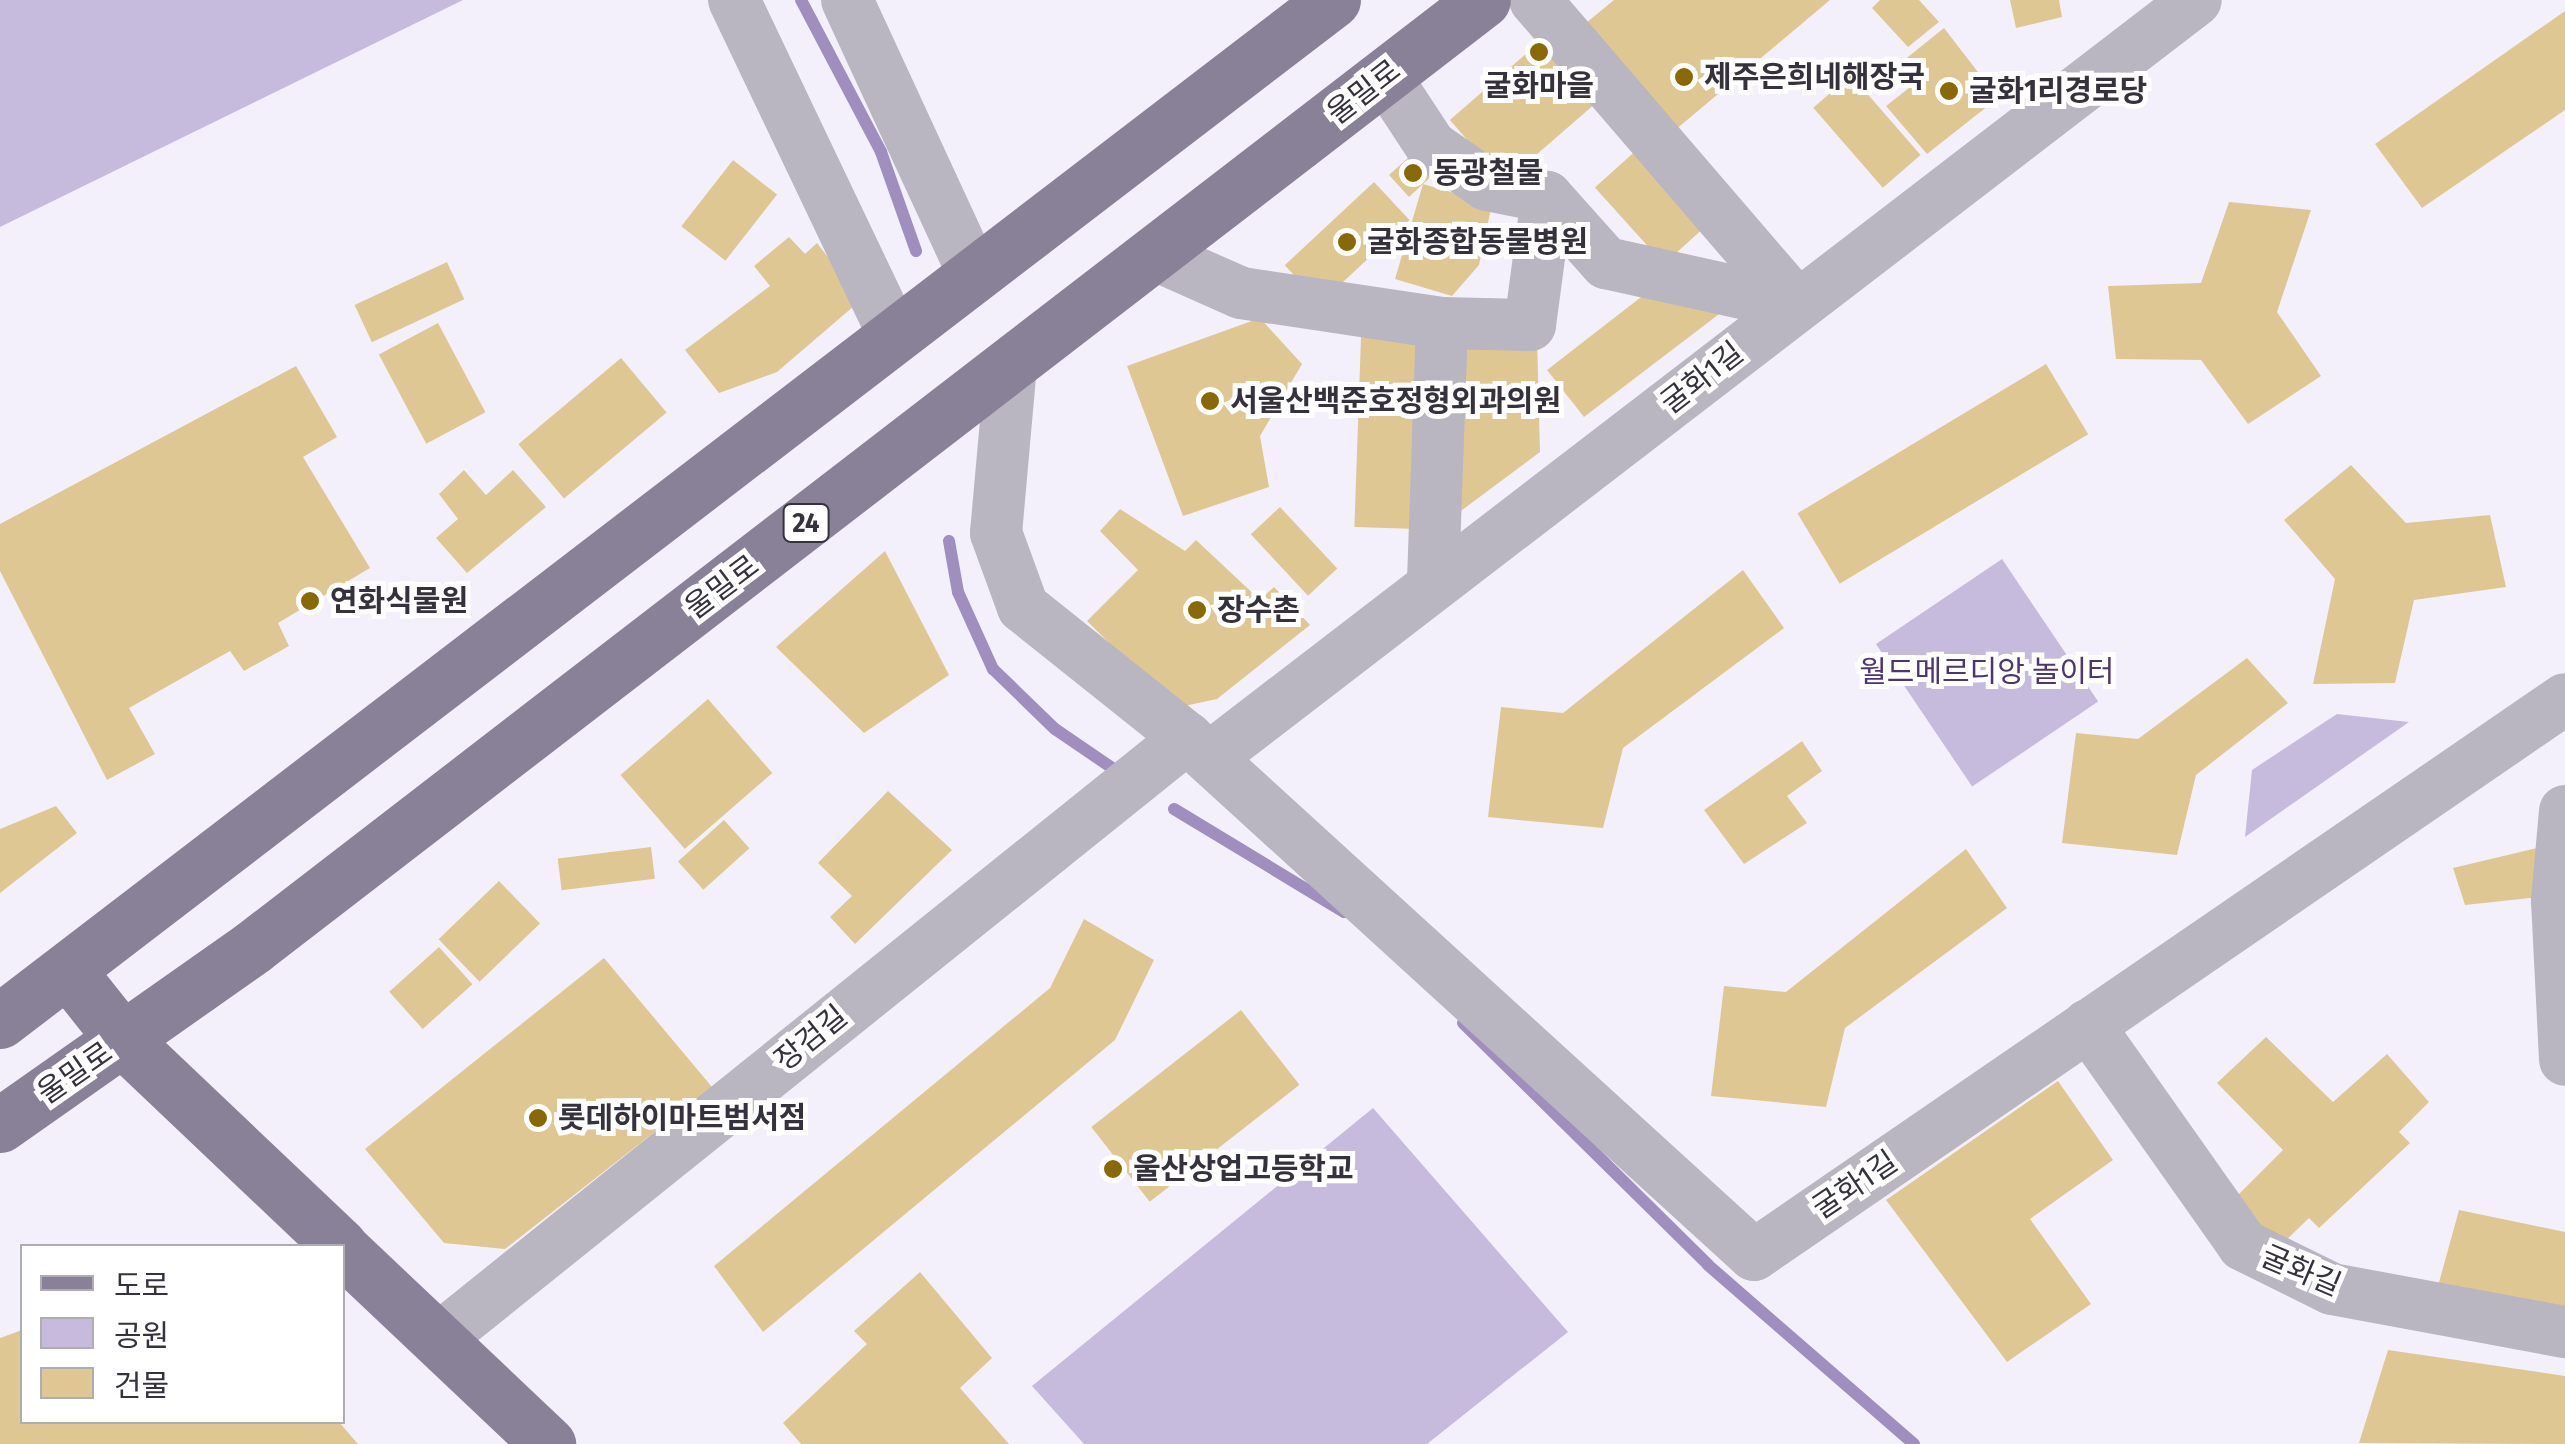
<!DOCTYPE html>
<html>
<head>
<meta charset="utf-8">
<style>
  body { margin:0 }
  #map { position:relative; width:2565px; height:1444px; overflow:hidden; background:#f4f0fb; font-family:"Fira Sans Condensed","Noto Sans KR",sans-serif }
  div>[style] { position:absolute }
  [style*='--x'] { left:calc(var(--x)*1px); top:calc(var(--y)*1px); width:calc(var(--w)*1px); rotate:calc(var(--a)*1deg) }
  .green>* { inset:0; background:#c6bbdc; transform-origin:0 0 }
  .stream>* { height:12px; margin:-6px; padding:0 6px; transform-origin:6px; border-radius:6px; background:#a08ebe }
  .building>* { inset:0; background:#dfc794; transform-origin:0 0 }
  .minor>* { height:52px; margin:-26px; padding:0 26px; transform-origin:26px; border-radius:26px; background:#b9b5c1 }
  .major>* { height:55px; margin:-27.5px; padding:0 27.5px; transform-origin:27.5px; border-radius:27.5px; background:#898197 }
  .dots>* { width:28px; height:28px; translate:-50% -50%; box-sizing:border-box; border:5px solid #fff; border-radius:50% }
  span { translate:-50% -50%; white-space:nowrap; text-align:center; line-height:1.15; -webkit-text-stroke:10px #fff; paint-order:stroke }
  .shield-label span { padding:2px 8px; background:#fff; border:2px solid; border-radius:8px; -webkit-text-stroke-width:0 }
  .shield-label { font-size:28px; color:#36323d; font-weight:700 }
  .poi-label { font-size:30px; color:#36323d; font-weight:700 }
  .left { translate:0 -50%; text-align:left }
  .street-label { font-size:30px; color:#36323d }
  .park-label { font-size:30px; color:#4e3571 }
  .legend { position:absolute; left:20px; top:1244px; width:325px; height:180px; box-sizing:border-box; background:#fff; border:2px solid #afadb1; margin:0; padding:12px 18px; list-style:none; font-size:30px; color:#36323d }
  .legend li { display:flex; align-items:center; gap:20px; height:50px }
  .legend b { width:50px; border:2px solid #afadb1 }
</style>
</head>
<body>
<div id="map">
  <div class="green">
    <i style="clip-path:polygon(0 0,463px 0,0 227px)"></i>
    <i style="left:2002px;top:559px;width:172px;height:152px;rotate:56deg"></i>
    <i style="clip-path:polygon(2337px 714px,2409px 722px,2245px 837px,2252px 770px)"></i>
    <i style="clip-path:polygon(1373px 1108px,1568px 1332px,1427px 1444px,1084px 1444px,1032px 1386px)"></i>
  </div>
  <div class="stream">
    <i style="--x:801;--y:0;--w:172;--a:62.2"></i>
    <i style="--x:881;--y:152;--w:105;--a:70.5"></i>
    <i style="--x:949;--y:541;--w:52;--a:80"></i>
    <i style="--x:958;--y:592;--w:85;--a:65.6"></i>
    <i style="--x:993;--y:669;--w:86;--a:44.1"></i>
    <i style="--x:1055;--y:729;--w:80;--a:34.3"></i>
    <i style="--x:1174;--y:809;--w:199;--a:31.2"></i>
    <i style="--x:1463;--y:1023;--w:344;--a:44.6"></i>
    <i style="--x:1708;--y:1265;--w:273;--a:41"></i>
  </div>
  <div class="building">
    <i style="clip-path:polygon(1614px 0,1830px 0,1674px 131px,1586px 23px)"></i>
    <i style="clip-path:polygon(1880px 0,1919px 0,1939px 22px,1908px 47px,1872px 8px)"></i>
    <i style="clip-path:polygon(2010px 0,2059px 0,2062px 17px,2016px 28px)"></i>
    <i style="clip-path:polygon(2565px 11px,2565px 110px,2422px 208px,2375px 144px)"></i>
    <i style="clip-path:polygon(1944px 28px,1998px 98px,1927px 154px,1886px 106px,1914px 84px,1898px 65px)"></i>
    <i style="left:1551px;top:32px;width:83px;height:134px;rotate:49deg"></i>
    <i style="left:1851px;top:75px;width:106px;height:50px;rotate:49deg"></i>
    <i style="left:1641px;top:146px;width:103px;height:62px;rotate:48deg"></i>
    <i style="clip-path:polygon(1418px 149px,1438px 170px,1423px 184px,1492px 204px,1479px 265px,1452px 296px,1395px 279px,1423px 184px,1409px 197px,1389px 175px)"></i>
    <i style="left:733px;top:160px;width:56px;height:84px;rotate:38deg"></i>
    <i style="left:1374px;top:182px;width:52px;height:122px;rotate:47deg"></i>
    <i style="clip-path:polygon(2229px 202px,2311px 210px,2277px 312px,2321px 376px,2248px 424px,2201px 360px,2116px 359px,2108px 286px,2201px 283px)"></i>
    <i style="clip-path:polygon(789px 237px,805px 254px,817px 243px,861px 300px,777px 372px,719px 393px,685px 350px,770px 286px,754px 266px)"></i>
    <i style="left:447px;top:262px;width:41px;height:102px;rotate:65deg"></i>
    <i style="clip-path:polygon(1645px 294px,1731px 305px,1584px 417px,1547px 370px)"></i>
    <i style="clip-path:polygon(1260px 318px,1302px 364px,1260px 436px,1269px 487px,1183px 516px,1127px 366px)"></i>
    <i style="left:438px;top:323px;width:101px;height:67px;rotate:62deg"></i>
    <i style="clip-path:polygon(1455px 336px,1537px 336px,1540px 452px,1442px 525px)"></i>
    <i style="left:1361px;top:337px;width:71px;height:190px;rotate:2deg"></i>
    <i style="left:621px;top:358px;width:71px;height:134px;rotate:50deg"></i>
    <i style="left:2046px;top:364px;width:82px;height:290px;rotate:59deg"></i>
    <i style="clip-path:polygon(296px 366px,337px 437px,303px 457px,370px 568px,278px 623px,289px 646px,244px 671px,230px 651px,129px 708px,155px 754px,107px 780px,0 571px,0 524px)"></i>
    <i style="clip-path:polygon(2351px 465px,2406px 523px,2490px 515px,2506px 587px,2414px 600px,2395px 683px,2313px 684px,2335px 579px,2284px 520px)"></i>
    <i style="clip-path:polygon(464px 470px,486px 495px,513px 470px,546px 507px,467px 573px,436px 538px,458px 519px,439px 494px)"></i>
    <i style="left:1280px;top:507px;width:84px;height:40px;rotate:47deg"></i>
    <i style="clip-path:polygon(1120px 509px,1185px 551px,1196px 540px,1260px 600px,1274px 587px,1310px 625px,1217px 699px,1175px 708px,1087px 621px,1138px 570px,1100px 531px)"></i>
    <i style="clip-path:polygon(885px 551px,949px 675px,864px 733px,776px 647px)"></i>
    <i style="clip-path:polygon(1743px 570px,1784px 628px,1623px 748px,1603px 828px,1488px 817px,1501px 707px,1563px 713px)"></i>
    <i style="clip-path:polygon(2247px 658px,2288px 703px,2196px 775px,2177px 855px,2062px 843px,2076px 733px,2138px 739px)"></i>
    <i style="left:708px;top:699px;width:98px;height:116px;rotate:49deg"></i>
    <i style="clip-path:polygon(1802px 741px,1822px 771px,1787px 796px,1807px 823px,1744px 864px,1704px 810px)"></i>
    <i style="clip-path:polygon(888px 791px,952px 850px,855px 944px,830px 917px,852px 896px,818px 863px)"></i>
    <i style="clip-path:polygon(56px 806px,77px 833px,0 893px,0 829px)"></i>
    <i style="left:724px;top:820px;width:38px;height:62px;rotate:48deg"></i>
    <i style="left:651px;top:847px;width:32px;height:94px;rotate:83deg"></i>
    <i style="clip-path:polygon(2537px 848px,2548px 896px,2465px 905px,2453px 868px)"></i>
    <i style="clip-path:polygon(1966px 849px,2007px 908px,1845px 1028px,1826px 1107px,1711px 1096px,1724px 986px,1786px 992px)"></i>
    <i style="left:499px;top:881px;width:59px;height:84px;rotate:46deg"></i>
    <i style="clip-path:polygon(1084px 919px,1154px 960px,1115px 1040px,763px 1332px,714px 1266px,1050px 988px)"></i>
    <i style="left:439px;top:947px;width:50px;height:67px;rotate:48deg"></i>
    <i style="clip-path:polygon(604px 958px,712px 1087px,505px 1249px,444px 1243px,365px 1149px)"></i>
    <i style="left:1241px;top:1010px;width:95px;height:190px;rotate:52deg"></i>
    <i style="clip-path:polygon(2266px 1037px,2333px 1102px,2387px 1054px,2429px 1102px,2399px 1132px,2410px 1143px,2319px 1228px,2309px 1218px,2277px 1249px,2231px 1202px,2283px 1150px,2217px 1083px)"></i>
    <i style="clip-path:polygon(2058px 1081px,2113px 1160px,2030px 1219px,2091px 1304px,2007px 1362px,1886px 1200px)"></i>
    <i style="clip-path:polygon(2459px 1210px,2565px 1232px,2565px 1312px,2438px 1286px)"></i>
    <i style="clip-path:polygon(920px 1272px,992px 1358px,960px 1388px,1009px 1444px,801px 1444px,783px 1423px,867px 1344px,854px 1331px)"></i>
    <i style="clip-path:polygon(22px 1330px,22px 1422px,339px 1422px,358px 1444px,0 1444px,0 1338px)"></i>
    <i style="clip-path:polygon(2388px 1350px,2565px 1376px,2565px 1444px,2359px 1443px)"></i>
  </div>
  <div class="minor">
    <i style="--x:734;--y:0;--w:370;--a:64.5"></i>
    <i style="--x:847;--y:0;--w:301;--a:65.2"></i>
    <i style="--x:1535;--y:0;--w:402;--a:49.3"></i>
    <i style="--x:1385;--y:76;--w:84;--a:56.7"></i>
    <i style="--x:1431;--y:146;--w:68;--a:34.9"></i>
    <i style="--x:1487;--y:185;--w:61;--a:11.3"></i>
    <i style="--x:1547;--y:197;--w:89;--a:48.2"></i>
    <i style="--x:1606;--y:263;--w:196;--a:12.4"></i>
    <i style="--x:1153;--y:254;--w:96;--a:23.9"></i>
    <i style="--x:1241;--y:293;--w:203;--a:8.5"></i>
    <i style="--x:1442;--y:323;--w:262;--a:92"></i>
    <i style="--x:1442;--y:323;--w:88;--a:1.3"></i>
    <i style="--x:1530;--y:325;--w:129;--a:-82.4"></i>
    <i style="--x:1011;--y:365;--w:169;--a:95.1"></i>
    <i style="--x:996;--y:533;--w:79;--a:70"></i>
    <i style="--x:1023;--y:607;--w:210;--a:38.6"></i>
    <i style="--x:1187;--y:738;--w:767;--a:42.36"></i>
    <i style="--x:1754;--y:1255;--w:983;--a:-34.43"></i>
    <i style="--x:1209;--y:758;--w:1244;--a:-37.52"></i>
    <i style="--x:2565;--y:811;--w:90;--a:95.1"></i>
    <i style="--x:2557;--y:901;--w:159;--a:87.1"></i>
    <i style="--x:2088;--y:1025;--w:269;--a:54.8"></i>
    <i style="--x:2243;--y:1245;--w:99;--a:26.3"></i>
    <i style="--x:2332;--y:1289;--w:237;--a:10.5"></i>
    <i style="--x:437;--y:1340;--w:962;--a:-38.75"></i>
  </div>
  <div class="major">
    <i style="--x:69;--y:972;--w:87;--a:51.5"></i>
    <i style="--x:123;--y:1040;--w:299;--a:43.5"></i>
    <i style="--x:0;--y:1021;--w:1679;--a:-37.45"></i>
    <i style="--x:0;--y:1125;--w:309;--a:-35.1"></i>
    <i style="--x:253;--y:947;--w:1552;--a:-37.59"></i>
    <i style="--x:342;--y:1249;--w:284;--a:43.4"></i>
  </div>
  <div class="dots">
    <i style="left:1539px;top:52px;background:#896806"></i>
    <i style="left:1684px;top:77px;background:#896806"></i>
    <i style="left:1949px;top:91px;background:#896806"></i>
    <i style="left:1413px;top:173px;background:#896806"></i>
    <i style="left:1347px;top:242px;background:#896806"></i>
    <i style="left:1210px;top:401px;background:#896806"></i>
    <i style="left:310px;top:601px;background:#896806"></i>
    <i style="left:1197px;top:610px;background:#896806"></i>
    <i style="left:538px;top:1118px;background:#896806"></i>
    <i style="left:1113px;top:1169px;background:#896806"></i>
  </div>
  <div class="shield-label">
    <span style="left:806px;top:523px">24</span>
  </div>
  <div class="poi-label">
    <span class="left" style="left:1704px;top:77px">제주은희네해장국</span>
    <span style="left:1539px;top:86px">굴화마을</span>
    <span class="left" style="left:1969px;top:91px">굴화1리경로당</span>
    <span class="left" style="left:1433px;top:173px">동광철물</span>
    <span class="left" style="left:1367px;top:242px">굴화종합동물병원</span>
    <span class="left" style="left:1230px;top:401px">서울산백준호정형외과의원</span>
    <span class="left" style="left:330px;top:601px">연화식물원</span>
    <span class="left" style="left:1217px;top:610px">장수촌</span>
    <span class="left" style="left:558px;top:1118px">롯데하이마트범서점</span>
    <span class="left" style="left:1133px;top:1169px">울산상업고등학교</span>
  </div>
  <div class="street-label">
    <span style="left:1364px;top:92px;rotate:-38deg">울밀로</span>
    <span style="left:1702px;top:378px;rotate:-38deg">굴화1길</span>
    <span style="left:722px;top:587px;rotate:-37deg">울밀로</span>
    <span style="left:811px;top:1038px;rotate:-39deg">장검길</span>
    <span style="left:75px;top:1073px;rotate:-35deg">울밀로</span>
    <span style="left:1855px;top:1185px;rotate:-34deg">굴화1길</span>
    <span style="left:2301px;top:1271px;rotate:23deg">굴화길</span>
  </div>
  <div class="park-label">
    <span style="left:1987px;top:672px">월드메르디앙 놀이터</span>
  </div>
  <ul class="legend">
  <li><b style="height:12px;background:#898197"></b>도로</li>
  <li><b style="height:28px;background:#c6bbdc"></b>공원</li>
  <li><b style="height:28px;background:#dfc794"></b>건물</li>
  </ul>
</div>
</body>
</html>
